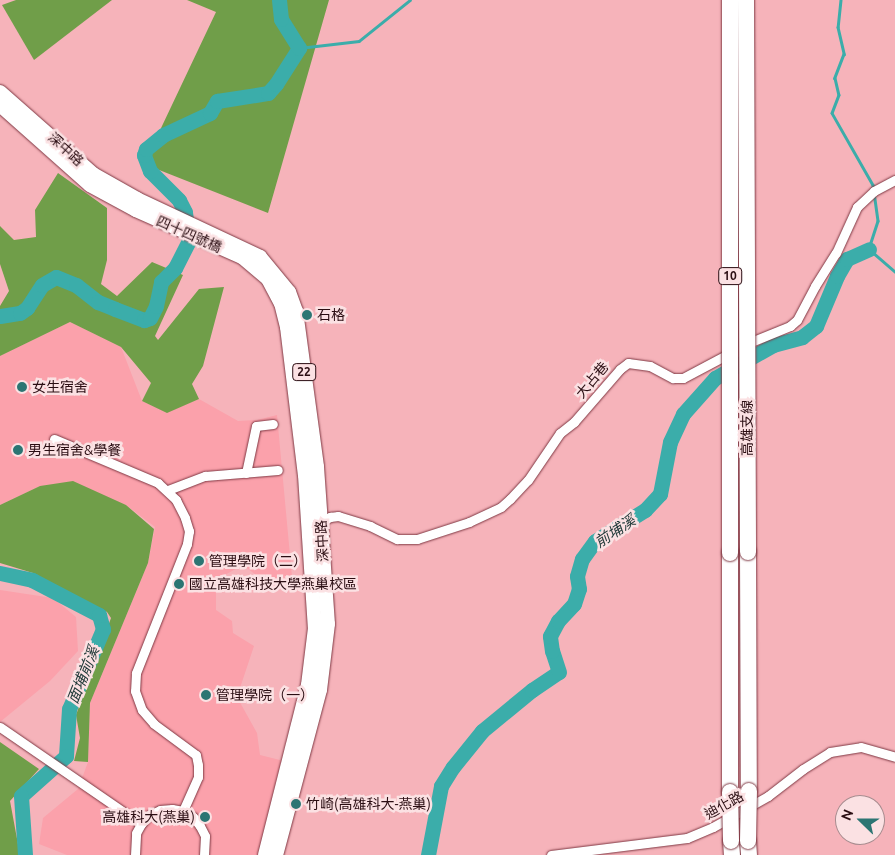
<!DOCTYPE html>
<html>
<head>
<meta charset="utf-8">
<style>
  body { margin:0 }
  #map { position:relative; width:895px; height:855px; overflow:hidden; background:#f6b3ba; font-family:Ubuntu,"Noto Sans TC",sans-serif }
  div>[style] { position:absolute }
  [style*='--x'] { left:calc(var(--x)*1px); top:calc(var(--y)*1px); width:calc(var(--w)*1px); rotate:calc(var(--a)*1deg) }
  .built>* { inset:0; background:#fba1ab }
  .forest>* { inset:0; background:#709e49 }
  .stream>* { height:2.5px; margin:-1.25px; padding:0 1.25px; transform-origin:1.25px; border-radius:1.25px; background:#3badaa }
  .river>* { height:15px; margin:-7.5px; padding:0 7.5px; transform-origin:7.5px; border-radius:7.5px; background:#3badaa }
  .roads { filter:drop-shadow(0 0 1px #7f3843) drop-shadow(0 0 1px #7f3843) }
  .street>* { height:9px; margin:-4.5px; padding:0 4.5px; transform-origin:4.5px; border-radius:4.5px; background:#fff }
  .primary>* { height:14px; margin:-7px; padding:0 7px; transform-origin:7px; border-radius:7px; background:#fff }
  .highway>* { height:16px; margin:-8px; padding:0 8px; transform-origin:8px; border-radius:8px; background:#fff }
  .bridges { filter:drop-shadow(0 0 1px #7f3843) drop-shadow(0 0 1px #7f3843) }
  .highway-bridge>* { height:16px; margin:-8px; padding:0 8px; transform-origin:8px; border-radius:8px; background:#fff }
  .dots>* { width:14px; height:14px; translate:-50% -50%; box-sizing:border-box; border:2px solid #fbe1e3; border-radius:50% }
  span { translate:-50% -50%; white-space:nowrap; text-align:center; line-height:1.15; -webkit-text-stroke:5px #fbe1e3; paint-order:stroke }
  .shield-label span { padding:1px 4px; background:#fbe1e3; border:1px solid; border-radius:4px; -webkit-text-stroke-width:0 }
  .shield-label { font-size:12px; color:#2a0d12; font-weight:700 }
  .street-label { font-size:14px; color:#2a0d12 }
  .poi-label { font-size:14px; color:#2a0d12 }
  .left { translate:0 -50%; text-align:left }
  .right { translate:-100% -50%; text-align:right }
  .water-label { font-size:15px; color:#223b3a; font-style:italic }
  .north { position:absolute; left:835px; top:795px; width:50px; height:50px; box-sizing:border-box; background:#fbe1e3; border:1px solid #a78c8f; border-radius:50%; rotate:292deg; font-size:14px; font-weight:700; line-height:20px; text-align:center; color:#2a0d12 }
  .north::after { content:''; display:block; margin:auto; width:18px; height:22px; background:#2c7573; clip-path:polygon(50% 0,100% 100%,50% 72%,0 100%) }
</style>
</head>
<body>
<div id="map">
  <div class="built">
    <i style="clip-path:polygon(70px 322px,121px 347px,142px 401px,167px 412px,199px 399px,238px 421px,257px 420px,277px 415px,292px 577px,261px 579px,243px 565px,221px 577px,216px 590px,216px 610px,232px 621px,233px 633px,254px 646px,237px 697px,257px 733px,260px 755px,284px 761px,260px 855px,67px 855px,39px 844px,43px 818px,78px 789px,88px 762px,90px 703px,148px 563px,155px 527px,126px 505px,40px 486px,0 505px,0 356px)"></i>
    <i style="clip-path:polygon(0 590px,53px 598px,76px 617px,78px 651px,50px 681px,0 722px)"></i>
  </div>
  <div class="forest">
    <i style="clip-path:polygon(16px 0,112px 0,34px 60px,2px 5px)"></i>
    <i style="clip-path:polygon(187px 0,329px 0,268px 213px,144px 164px,216px 12px)"></i>
    <i style="clip-path:polygon(58px 173px,107px 208px,107px 260px,101px 284px,117px 296px,152px 262px,183px 275px,155px 336px,158px 340px,199px 289px,224px 287px,203px 366px,192px 384px,199px 399px,167px 413px,142px 401px,151px 383px,121px 347px,70px 322px,0 356px,0 306px,9px 291px,0 264px,0 226px,14px 240px,36px 237px,35px 210px)"></i>
    <i style="clip-path:polygon(73px 481px,126px 505px,154px 529px,148px 563px,90px 703px,88px 762px,74px 761px,80px 738px,76px 715px,111px 618px,107px 612px,33px 573px,0 563px,0 505px,40px 486px)"></i>
    <i style="clip-path:polygon(0 742px,39px 769px,10px 801px,20px 855px,0 855px)"></i>
  </div>
  <div class="stream">
    <i style="--x:841;--y:0;--w:27;--a:96"></i>
    <i style="--x:838;--y:27;--w:28;--a:77"></i>
    <i style="--x:844;--y:54;--w:26;--a:111"></i>
    <i style="--x:835;--y:78;--w:17;--a:77"></i>
    <i style="--x:839;--y:95;--w:19;--a:111"></i>
    <i style="--x:832;--y:113;--w:83;--a:60.3"></i>
    <i style="--x:873;--y:185;--w:36;--a:82"></i>
    <i style="--x:878;--y:221;--w:29;--a:108"></i>
    <i style="--x:869;--y:249;--w:35;--a:41"></i>
    <i style="--x:299;--y:48;--w:60;--a:-6.7"></i>
    <i style="--x:359;--y:41;--w:65;--a:-38.8"></i>
  </div>
  <div class="river">
    <i style="--x:0;--y:316;--w:20;--a:-9"></i>
    <i style="--x:20;--y:313;--w:9;--a:-36"></i>
    <i style="--x:27;--y:308;--w:27;--a:-57"></i>
    <i style="--x:42;--y:285;--w:16;--a:-30"></i>
    <i style="--x:56;--y:277;--w:22;--a:22"></i>
    <i style="--x:76;--y:285;--w:28;--a:38"></i>
    <i style="--x:98;--y:302;--w:18;--a:22"></i>
    <i style="--x:115;--y:309;--w:31;--a:21"></i>
    <i style="--x:144;--y:320;--w:6;--a:-18"></i>
    <i style="--x:150;--y:318;--w:13;--a:-63"></i>
    <i style="--x:156;--y:306;--w:25;--a:-78"></i>
    <i style="--x:161;--y:282;--w:20;--a:-45"></i>
    <i style="--x:175;--y:268;--w:30;--a:-63"></i>
    <i style="--x:189;--y:241;--w:29;--a:-98"></i>
    <i style="--x:185;--y:212;--w:13;--a:-117"></i>
    <i style="--x:179;--y:200;--w:41;--a:-135"></i>
    <i style="--x:150;--y:171;--w:17;--a:-111"></i>
    <i style="--x:144;--y:155;--w:6;--a:-72"></i>
    <i style="--x:146;--y:149;--w:22;--a:-39"></i>
    <i style="--x:163;--y:135;--w:52;--a:-25.1"></i>
    <i style="--x:210;--y:113;--w:14;--a:-60"></i>
    <i style="--x:217;--y:101;--w:52;--a:-8.9"></i>
    <i style="--x:268;--y:93;--w:12;--a:-48"></i>
    <i style="--x:276;--y:84;--w:43;--a:-57.4"></i>
    <i style="--x:299;--y:48;--w:34;--a:-122"></i>
    <i style="--x:281;--y:19;--w:19;--a:-96"></i>
    <i style="--x:0;--y:573;--w:33;--a:12"></i>
    <i style="--x:32;--y:580;--w:76;--a:27.6"></i>
    <i style="--x:99;--y:615;--w:15;--a:74"></i>
    <i style="--x:103;--y:629;--w:87;--a:113"></i>
    <i style="--x:69;--y:709;--w:47;--a:93.7"></i>
    <i style="--x:66;--y:756;--w:60;--a:138.4"></i>
    <i style="--x:21;--y:796;--w:59;--a:86.1"></i>
    <i style="--x:428;--y:855;--w:70;--a:-79.3"></i>
    <i style="--x:441;--y:786;--w:22;--a:-58"></i>
    <i style="--x:453;--y:767;--w:46;--a:-51.1"></i>
    <i style="--x:482;--y:731;--w:65;--a:-39.4"></i>
    <i style="--x:532;--y:690;--w:32;--a:-34"></i>
    <i style="--x:559;--y:672;--w:22;--a:-108"></i>
    <i style="--x:552;--y:651;--w:15;--a:-98"></i>
    <i style="--x:550;--y:636;--w:17;--a:-62"></i>
    <i style="--x:558;--y:621;--w:23;--a:-47"></i>
    <i style="--x:574;--y:604;--w:16;--a:-72"></i>
    <i style="--x:579;--y:589;--w:13;--a:-99"></i>
    <i style="--x:577;--y:576;--w:18;--a:-74"></i>
    <i style="--x:582;--y:559;--w:22;--a:-54"></i>
    <i style="--x:595;--y:541;--w:59;--a:-31.8"></i>
    <i style="--x:645;--y:510;--w:22;--a:-47"></i>
    <i style="--x:660;--y:494;--w:53;--a:-79.1"></i>
    <i style="--x:670;--y:442;--w:31;--a:-65"></i>
    <i style="--x:683;--y:414;--w:48;--a:-48.4"></i>
    <i style="--x:715;--y:378;--w:67;--a:-29.6"></i>
    <i style="--x:773;--y:345;--w:30;--a:-15"></i>
    <i style="--x:802;--y:337;--w:18;--a:-38"></i>
    <i style="--x:816;--y:326;--w:54;--a:-67.2"></i>
    <i style="--x:837;--y:276;--w:20;--a:-60"></i>
    <i style="--x:847;--y:259;--w:24;--a:-24"></i>
  </div>
  <div class="roads">
    <div class="street">
      <i style="--x:746;--y:344;--w:48;--a:-22.2"></i>
      <i style="--x:790;--y:326;--w:9;--a:-41"></i>
      <i style="--x:797;--y:320;--w:38;--a:-62"></i>
      <i style="--x:815;--y:286;--w:39;--a:-58"></i>
      <i style="--x:836;--y:253;--w:51;--a:-65.5"></i>
      <i style="--x:857;--y:207;--w:23;--a:-43"></i>
      <i style="--x:874;--y:191;--w:24;--a:-28"></i>
      <i style="--x:54;--y:439;--w:113;--a:22.9"></i>
      <i style="--x:158;--y:483;--w:25;--a:43"></i>
      <i style="--x:176;--y:500;--w:20;--a:63"></i>
      <i style="--x:185;--y:518;--w:14;--a:73"></i>
      <i style="--x:189;--y:531;--w:13;--a:99"></i>
      <i style="--x:187;--y:544;--w:139;--a:111.6"></i>
      <i style="--x:136;--y:673;--w:18;--a:93"></i>
      <i style="--x:135;--y:691;--w:20;--a:70"></i>
      <i style="--x:142;--y:710;--w:18;--a:49"></i>
      <i style="--x:154;--y:724;--w:52;--a:36.4"></i>
      <i style="--x:196;--y:755;--w:10;--a:79"></i>
      <i style="--x:198;--y:765;--w:12;--a:90"></i>
      <i style="--x:198;--y:777;--w:37;--a:114"></i>
      <i style="--x:246;--y:473;--w:48;--a:-78"></i>
      <i style="--x:256;--y:426;--w:17;--a:-7"></i>
      <i style="--x:168;--y:490;--w:40;--a:-21"></i>
      <i style="--x:205;--y:476;--w:73;--a:-4.7"></i>
      <i style="--x:319;--y:523;--w:13;--a:-29"></i>
      <i style="--x:330;--y:517;--w:8;--a:-7"></i>
      <i style="--x:338;--y:516;--w:34;--a:17"></i>
      <i style="--x:370;--y:526;--w:30;--a:26"></i>
      <i style="--x:397;--y:539;--w:20;--a:0"></i>
      <i style="--x:417;--y:539;--w:55;--a:-18.1"></i>
      <i style="--x:469;--y:522;--w:35;--a:-25"></i>
      <i style="--x:501;--y:507;--w:12;--a:-42"></i>
      <i style="--x:510;--y:499;--w:26;--a:-47"></i>
      <i style="--x:528;--y:480;--w:57;--a:-55.8"></i>
      <i style="--x:560;--y:433;--w:18;--a:-38"></i>
      <i style="--x:574;--y:422;--w:70;--a:-49"></i>
      <i style="--x:620;--y:369;--w:10;--a:-37"></i>
      <i style="--x:628;--y:363;--w:22;--a:8"></i>
      <i style="--x:650;--y:366;--w:26;--a:28"></i>
      <i style="--x:673;--y:378;--w:10;--a:0"></i>
      <i style="--x:683;--y:378;--w:55;--a:-28"></i>
      <i style="--x:0;--y:727;--w:171;--a:34.5"></i>
      <i style="--x:135;--y:855;--w:22;--a:-87"></i>
      <i style="--x:136;--y:833;--w:10;--a:-61"></i>
      <i style="--x:141;--y:824;--w:12;--a:-48"></i>
      <i style="--x:149;--y:815;--w:12;--a:-24"></i>
      <i style="--x:160;--y:810;--w:12;--a:-5"></i>
      <i style="--x:172;--y:809;--w:11;--a:10"></i>
      <i style="--x:183;--y:811;--w:12;--a:31"></i>
      <i style="--x:193;--y:817;--w:11;--a:52"></i>
      <i style="--x:200;--y:826;--w:11;--a:63"></i>
      <i style="--x:205;--y:836;--w:19;--a:93"></i>
      <i style="--x:551;--y:855;--w:137;--a:-7.1"></i>
      <i style="--x:687;--y:838;--w:28;--a:-23"></i>
      <i style="--x:713;--y:827;--w:63;--a:-29.4"></i>
      <i style="--x:768;--y:796;--w:44;--a:-37.6"></i>
      <i style="--x:803;--y:769;--w:32;--a:-32"></i>
      <i style="--x:830;--y:752;--w:31;--a:-9"></i>
      <i style="--x:861;--y:747;--w:35;--a:16"></i>
    </div>
    <div class="primary">
      <i style="--x:0;--y:92;--w:124;--a:41.4"></i>
      <i style="--x:93;--y:174;--w:51;--a:29.6"></i>
      <i style="--x:137;--y:199;--w:136;--a:25.2"></i>
      <i style="--x:260;--y:257;--w:45;--a:50.4"></i>
      <i style="--x:289;--y:292;--w:20;--a:70"></i>
      <i style="--x:296;--y:311;--w:157;--a:82.3"></i>
      <i style="--x:317;--y:467;--w:157;--a:86"></i>
      <i style="--x:328;--y:624;--w:66;--a:96.9"></i>
      <i style="--x:320;--y:690;--w:171;--a:104.9"></i>
      <i style="--x:0;--y:105;--w:120;--a:41.6"></i>
      <i style="--x:90;--y:185;--w:52;--a:28.5"></i>
      <i style="--x:136;--y:210;--w:116;--a:23.9"></i>
      <i style="--x:242;--y:257;--w:34;--a:40"></i>
      <i style="--x:268;--y:279;--w:27;--a:62"></i>
      <i style="--x:281;--y:303;--w:25;--a:76"></i>
      <i style="--x:287;--y:327;--w:149;--a:83.1"></i>
      <i style="--x:305;--y:475;--w:153;--a:86.3"></i>
      <i style="--x:315;--y:628;--w:57;--a:97"></i>
      <i style="--x:308;--y:685;--w:175;--a:104.2"></i>
    </div>
    <div class="highway">
      <i style="--x:748;--y:552;--w:239;--a:89.8"></i>
      <i style="--x:730;--y:553;--w:239;--a:90"></i>
      <i style="--x:731;--y:841;--w:14;--a:86"></i>
      <i style="--x:748;--y:841;--w:14;--a:86"></i>
    </div>
  </div>
  <div class="bridges">
    <div class="highway-bridge">
      <i style="--x:730;--y:0;--w:553;--a:90"></i>
      <i style="--x:746;--y:0;--w:552;--a:89.79"></i>
      <i style="--x:730;--y:792;--w:49;--a:88.8"></i>
      <i style="--x:748;--y:841;--w:50;--a:-88.9"></i>
    </div>
  </div>
  <div class="dots">
    <i style="left:307px;top:315px;background:#2c7573"></i>
    <i style="left:22px;top:387px;background:#2c7573"></i>
    <i style="left:18px;top:450px;background:#2c7573"></i>
    <i style="left:199px;top:561px;background:#2c7573"></i>
    <i style="left:179px;top:584px;background:#2c7573"></i>
    <i style="left:206px;top:695px;background:#2c7573"></i>
    <i style="left:296px;top:804px;background:#2c7573"></i>
    <i style="left:205px;top:817px;background:#2c7573"></i>
  </div>
  <div class="shield-label">
    <span style="left:730px;top:276px">10</span>
    <span style="left:304px;top:372px">22</span>
  </div>
  <div class="street-label">
    <span style="left:66px;top:149px;rotate:42deg">深中路</span>
    <span style="left:189px;top:234px;rotate:24deg">四十四號橋</span>
    <span style="left:592px;top:380px;rotate:-50deg">大占巷</span>
    <span style="left:747px;top:428px;rotate:-90deg">高雄支線</span>
    <span style="left:322px;top:541px;rotate:-93deg">深中路</span>
    <span style="left:724px;top:805px;rotate:-29deg">迪化路</span>
  </div>
  <div class="poi-label">
    <span class="left" style="left:317px;top:315px">石格</span>
    <span class="left" style="left:32px;top:387px">女生宿舍</span>
    <span class="left" style="left:28px;top:450px">男生宿舍&amp;學餐</span>
    <span class="left" style="left:209px;top:561px">管理學院（二）</span>
    <span class="left" style="left:189px;top:584px">國立高雄科技大學燕巢校區</span>
    <span class="left" style="left:216px;top:695px">管理學院（一）</span>
    <span class="left" style="left:306px;top:804px">竹崎(高雄科大-燕巢)</span>
    <span class="right" style="left:195px;top:817px">高雄科大(燕巢)</span>
  </div>
  <div class="water-label">
    <span style="left:615px;top:531px;rotate:-34deg">前埔溪</span>
    <span style="left:83px;top:675px;rotate:-68deg">面埔前溪</span>
  </div>
  <div class="north">N</div>
</div>
</body>
</html>
